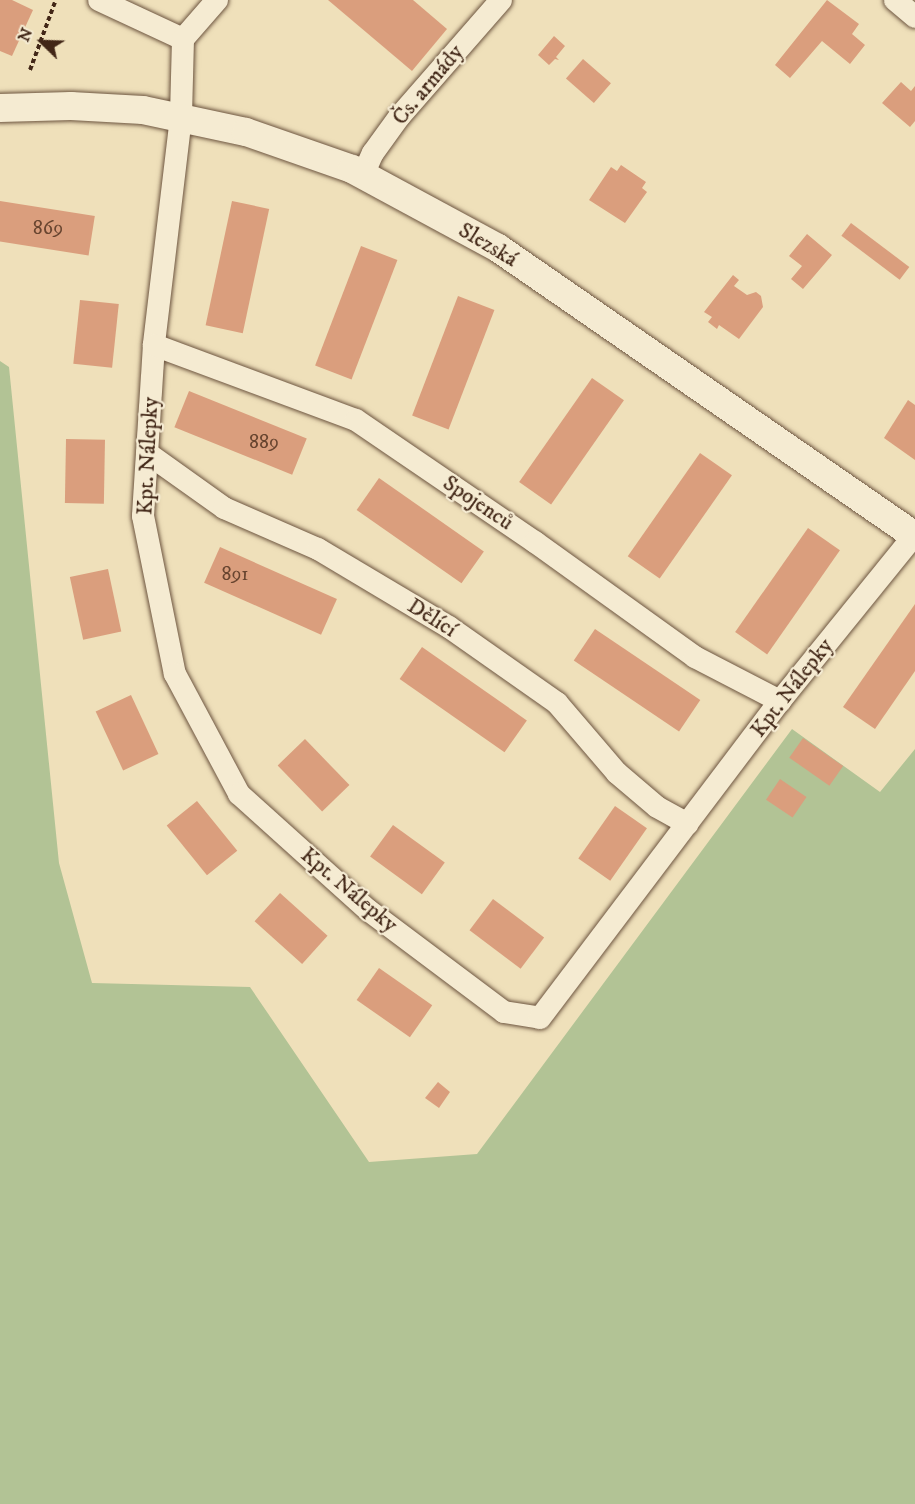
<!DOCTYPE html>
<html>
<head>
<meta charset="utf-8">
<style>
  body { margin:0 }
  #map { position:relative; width:915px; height:1504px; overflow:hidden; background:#efe0ba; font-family:"IM FELL DW Pica",serif }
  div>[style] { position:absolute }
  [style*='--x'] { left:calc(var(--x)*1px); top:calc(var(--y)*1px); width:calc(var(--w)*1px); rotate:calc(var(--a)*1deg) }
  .green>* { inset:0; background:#b2c395 }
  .building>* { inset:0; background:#da9e7d; transform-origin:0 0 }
  .path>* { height:4px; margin-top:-2px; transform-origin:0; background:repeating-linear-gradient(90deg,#422717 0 4.5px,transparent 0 7.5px) }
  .roads { filter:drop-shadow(0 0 2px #6d5540) drop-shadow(0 0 2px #6d5540) }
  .minor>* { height:22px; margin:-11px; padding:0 11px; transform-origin:11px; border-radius:11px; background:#f5ebd2 }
  .tertiary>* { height:28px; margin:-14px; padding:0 14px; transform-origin:14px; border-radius:14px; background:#f5ebd2 }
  span { translate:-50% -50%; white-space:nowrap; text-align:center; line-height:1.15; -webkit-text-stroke:4.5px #f5ebd2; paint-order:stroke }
  .number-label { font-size:20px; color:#684530 }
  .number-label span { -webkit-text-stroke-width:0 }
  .street-label { font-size:22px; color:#422717 }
  .north { position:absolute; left:12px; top:12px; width:60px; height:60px; -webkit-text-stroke:4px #f5ebd2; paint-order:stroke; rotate:293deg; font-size:16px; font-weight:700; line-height:24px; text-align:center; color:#422717 }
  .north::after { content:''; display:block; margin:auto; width:21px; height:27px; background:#422717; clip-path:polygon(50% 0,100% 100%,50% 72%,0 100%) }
</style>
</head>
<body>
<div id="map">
  <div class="green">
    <i style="clip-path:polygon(0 361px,9px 367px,59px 863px,92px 983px,250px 987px,369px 1162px,477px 1154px,792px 729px,880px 792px,915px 749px,915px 1504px,0 1504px)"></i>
  </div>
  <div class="building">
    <i style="clip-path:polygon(0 0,12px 0,33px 10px,12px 56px,0 51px)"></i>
    <i style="clip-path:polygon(328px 0,413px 0,447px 29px,412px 71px)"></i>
    <i style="clip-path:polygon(827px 0,859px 24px,852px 34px,865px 45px,850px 64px,822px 41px,790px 78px,775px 65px)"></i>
    <i style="clip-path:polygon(554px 36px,565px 46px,556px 57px,559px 60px,555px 59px,549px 65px,538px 55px)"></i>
    <i style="left:583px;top:59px;width:37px;height:26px;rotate:41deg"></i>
    <i style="clip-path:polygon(901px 82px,911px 91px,915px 86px,915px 121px,910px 127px,882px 103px)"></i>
    <i style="clip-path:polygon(621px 165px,646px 182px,642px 188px,647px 192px,625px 223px,589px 200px,611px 167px,617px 171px)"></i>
    <i style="left:0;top:201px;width:96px;height:40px;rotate:9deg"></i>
    <i style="left:232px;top:201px;width:38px;height:127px;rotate:12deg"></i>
    <i style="left:851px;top:223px;width:73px;height:16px;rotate:37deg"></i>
    <i style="clip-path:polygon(807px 234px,832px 255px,803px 289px,791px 279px,802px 266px,789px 256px)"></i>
    <i style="left:361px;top:246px;width:39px;height:128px;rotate:21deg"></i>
    <i style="clip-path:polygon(733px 275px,739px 280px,734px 286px,747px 295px,756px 292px,761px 296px,763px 307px,739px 339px,719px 325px,717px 329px,708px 322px,712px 317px,704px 312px)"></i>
    <i style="left:458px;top:296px;width:39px;height:128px;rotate:21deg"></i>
    <i style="left:80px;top:300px;width:39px;height:64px;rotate:6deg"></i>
    <i style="left:592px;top:378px;width:39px;height:127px;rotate:35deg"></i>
    <i style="left:189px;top:391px;width:127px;height:39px;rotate:22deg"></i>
    <i style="clip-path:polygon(908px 400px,915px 405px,915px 460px,884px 438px)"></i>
    <i style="left:66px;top:439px;width:39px;height:64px;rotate:1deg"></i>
    <i style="left:700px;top:453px;width:39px;height:126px;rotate:35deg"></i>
    <i style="left:379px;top:478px;width:128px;height:39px;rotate:35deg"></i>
    <i style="left:808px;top:528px;width:39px;height:127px;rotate:35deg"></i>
    <i style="left:220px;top:547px;width:128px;height:39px;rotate:24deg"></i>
    <i style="left:108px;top:569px;width:64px;height:39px;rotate:78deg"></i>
    <i style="clip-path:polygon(915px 604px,915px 671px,875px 729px,843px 707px)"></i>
    <i style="left:595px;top:629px;width:127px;height:38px;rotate:34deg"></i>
    <i style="left:422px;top:647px;width:128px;height:39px;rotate:35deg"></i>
    <i style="left:131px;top:695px;width:65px;height:39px;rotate:65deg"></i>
    <i style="left:803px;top:738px;width:49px;height:24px;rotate:35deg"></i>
    <i style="left:305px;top:739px;width:64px;height:38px;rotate:46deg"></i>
    <i style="left:780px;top:779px;width:32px;height:25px;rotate:34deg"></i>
    <i style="left:197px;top:801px;width:64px;height:39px;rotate:51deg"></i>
    <i style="left:615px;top:806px;width:39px;height:64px;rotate:35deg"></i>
    <i style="left:393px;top:825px;width:64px;height:39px;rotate:36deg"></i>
    <i style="left:280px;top:893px;width:64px;height:38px;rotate:42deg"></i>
    <i style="left:493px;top:899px;width:64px;height:39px;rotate:37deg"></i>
    <i style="left:379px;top:968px;width:65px;height:39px;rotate:35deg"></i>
    <i style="clip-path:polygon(438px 1082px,450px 1092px,439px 1108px,425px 1098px)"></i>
  </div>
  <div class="path">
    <i style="--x:30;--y:70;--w:72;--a:-69.8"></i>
  </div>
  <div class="roads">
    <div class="minor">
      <i style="--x:99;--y:0;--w:93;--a:24.9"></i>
      <i style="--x:217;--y:0;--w:52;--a:131.1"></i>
      <i style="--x:183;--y:39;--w:78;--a:91.5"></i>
      <i style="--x:181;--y:117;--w:230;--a:96.8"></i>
      <i style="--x:154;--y:345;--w:171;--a:93.7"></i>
      <i style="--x:143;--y:516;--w:161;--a:78.6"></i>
      <i style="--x:175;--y:674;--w:136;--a:61.9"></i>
      <i style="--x:239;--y:794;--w:173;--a:42"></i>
      <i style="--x:368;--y:910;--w:170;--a:36.9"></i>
      <i style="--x:504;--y:1012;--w:36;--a:9"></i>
      <i style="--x:540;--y:1018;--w:398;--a:-52.9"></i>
      <i style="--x:780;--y:701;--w:215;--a:-51"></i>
      <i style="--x:895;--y:0;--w:26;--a:40"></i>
      <i style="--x:363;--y:175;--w:24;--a:-66"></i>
      <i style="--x:373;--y:153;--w:44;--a:-54.2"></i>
      <i style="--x:399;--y:117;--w:155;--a:-48.9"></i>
      <i style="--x:154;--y:345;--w:215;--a:20.4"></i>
      <i style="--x:356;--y:420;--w:217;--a:34.3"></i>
      <i style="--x:535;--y:542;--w:197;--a:35.7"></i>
      <i style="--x:695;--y:657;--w:96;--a:27.4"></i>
      <i style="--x:147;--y:453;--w:95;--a:35.5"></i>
      <i style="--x:224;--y:508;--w:103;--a:23.6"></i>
      <i style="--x:318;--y:549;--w:152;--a:30.8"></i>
      <i style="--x:449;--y:627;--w:132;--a:35.1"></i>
      <i style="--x:557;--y:703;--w:92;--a:49.4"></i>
      <i style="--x:617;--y:773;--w:52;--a:40.4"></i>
      <i style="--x:657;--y:807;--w:35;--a:29"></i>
    </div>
    <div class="tertiary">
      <i style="--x:0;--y:108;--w:71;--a:-1.6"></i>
      <i style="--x:71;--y:106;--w:72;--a:3.2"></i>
      <i style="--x:143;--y:110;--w:105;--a:12.1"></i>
      <i style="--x:246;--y:132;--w:112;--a:19.2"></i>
      <i style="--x:352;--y:169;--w:166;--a:28.4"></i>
      <i style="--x:498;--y:248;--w:507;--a:34.63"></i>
    </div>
  </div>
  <div class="number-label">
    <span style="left:48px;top:228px">869</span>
    <span style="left:264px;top:442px">889</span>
    <span style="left:235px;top:574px">891</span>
  </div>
  <div class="street-label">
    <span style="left:428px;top:85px;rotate:-50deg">Čs. armády</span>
    <span style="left:488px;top:245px;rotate:31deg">Slezská</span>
    <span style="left:148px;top:456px;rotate:-87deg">Kpt. Nálepky</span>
    <span style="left:478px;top:503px;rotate:34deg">Spojenců</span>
    <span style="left:432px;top:618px;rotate:32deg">Dělící</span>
    <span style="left:792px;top:688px;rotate:-52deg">Kpt. Nálepky</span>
    <span style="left:349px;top:890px;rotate:40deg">Kpt. Nálepky</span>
  </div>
  <div class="north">N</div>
</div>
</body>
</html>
